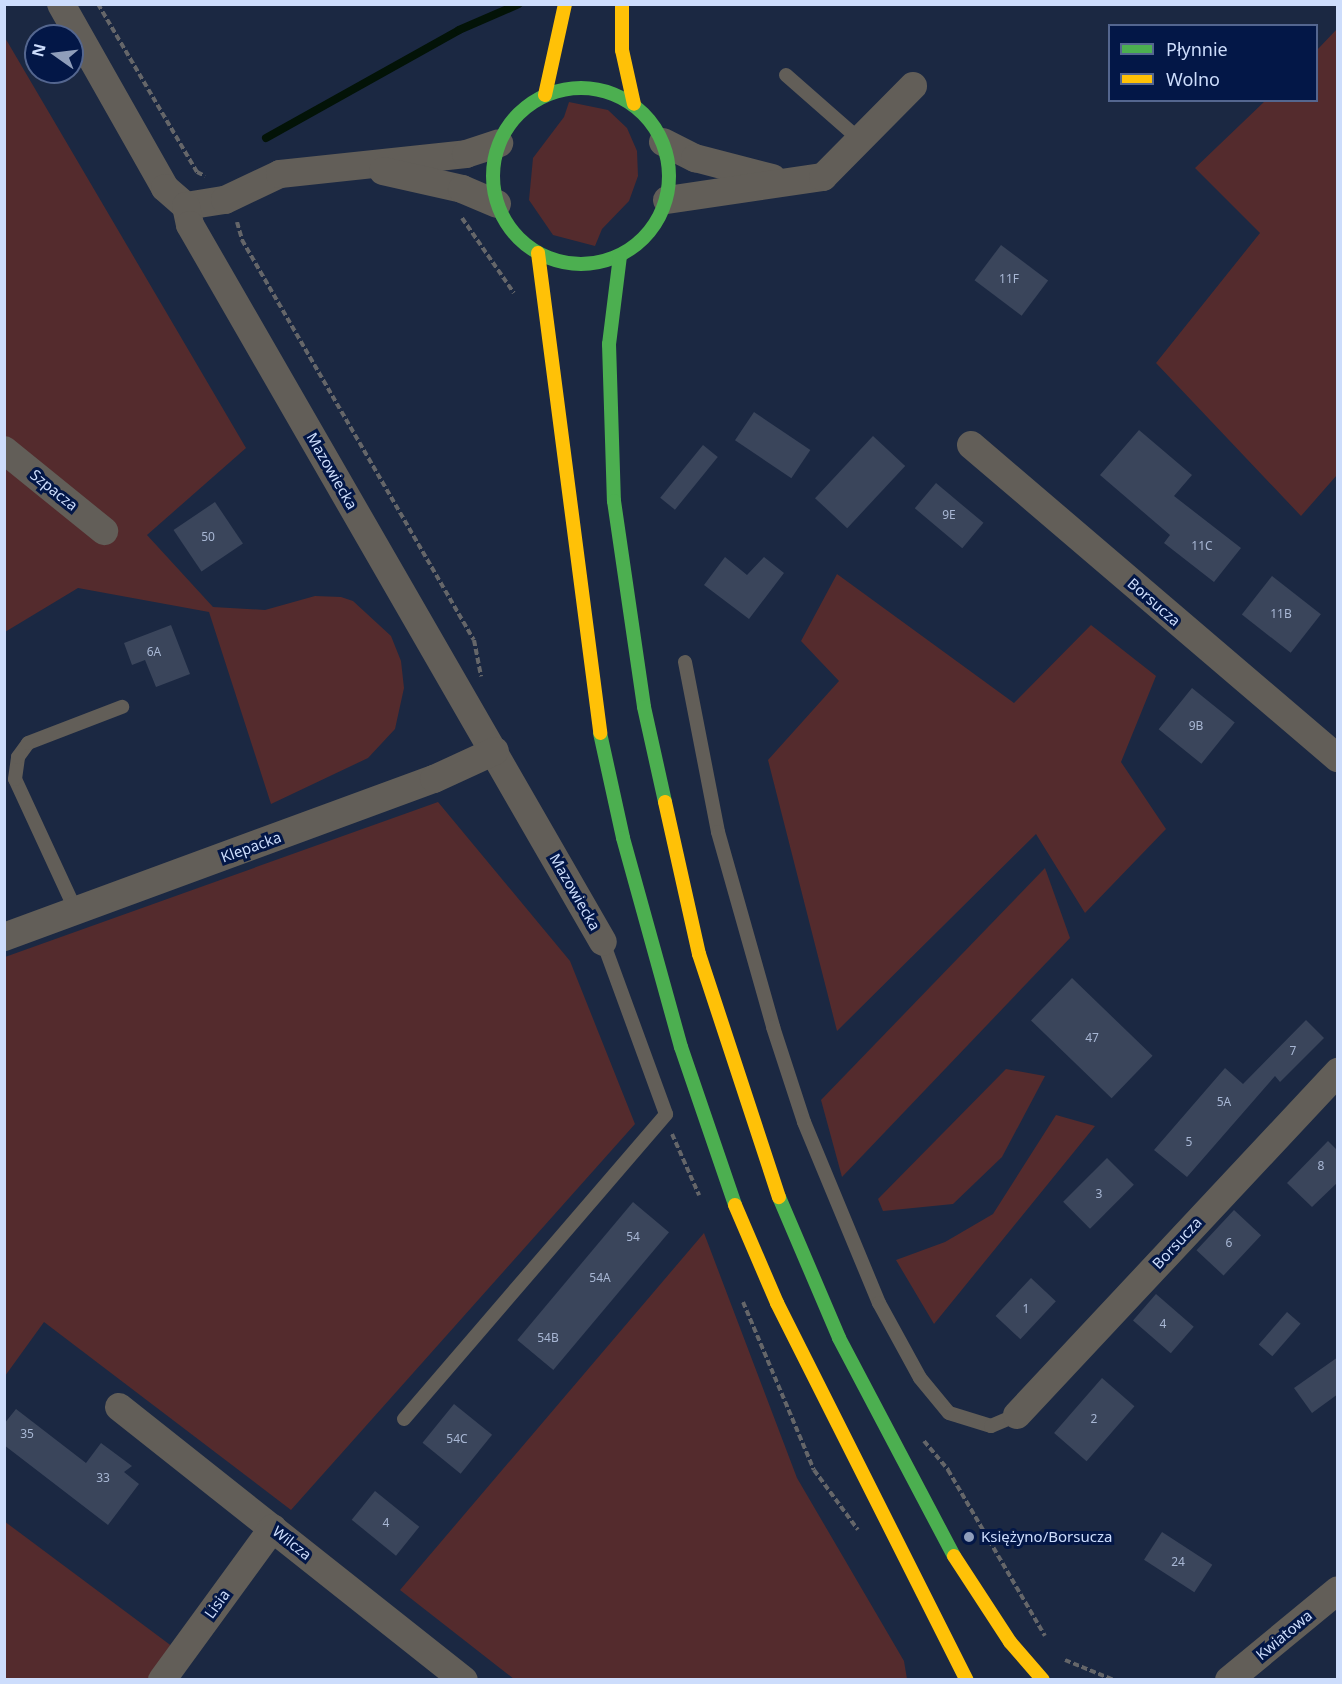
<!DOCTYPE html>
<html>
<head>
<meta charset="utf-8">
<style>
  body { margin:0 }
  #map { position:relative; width:1342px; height:1684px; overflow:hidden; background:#1b2842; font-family:"Noto Sans",sans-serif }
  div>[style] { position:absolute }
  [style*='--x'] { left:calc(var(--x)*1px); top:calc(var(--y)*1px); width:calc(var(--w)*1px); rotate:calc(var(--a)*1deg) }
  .green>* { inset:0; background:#542b2d }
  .stream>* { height:8px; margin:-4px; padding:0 4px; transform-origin:4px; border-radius:4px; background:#031307 }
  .building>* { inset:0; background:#3a455b; transform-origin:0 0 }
  .path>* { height:4px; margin-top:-2px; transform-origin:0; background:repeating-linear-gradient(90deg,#656669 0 6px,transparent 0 9px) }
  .lane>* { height:14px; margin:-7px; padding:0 7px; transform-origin:7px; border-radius:7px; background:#625e58 }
  .street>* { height:28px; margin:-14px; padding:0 14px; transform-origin:14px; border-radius:14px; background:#625e58 }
  .fast>* { height:14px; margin:-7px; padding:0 7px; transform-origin:7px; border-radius:7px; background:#4caf50 }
  .fast>.ring { margin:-7px; padding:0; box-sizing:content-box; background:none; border:14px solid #4caf50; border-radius:50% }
  .slow>* { height:14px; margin:-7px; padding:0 7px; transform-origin:7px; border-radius:7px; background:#ffc107 }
  .dots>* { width:16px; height:16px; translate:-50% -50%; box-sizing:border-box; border:3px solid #031747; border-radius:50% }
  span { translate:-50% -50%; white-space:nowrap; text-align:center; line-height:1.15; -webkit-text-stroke:6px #031747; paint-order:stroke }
  .number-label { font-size:12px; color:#a8b7d4 }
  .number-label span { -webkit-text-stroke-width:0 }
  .street-label { font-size:15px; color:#cdddfc }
  .poi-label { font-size:15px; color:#cdddfc }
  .left { translate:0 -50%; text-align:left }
  .frame { position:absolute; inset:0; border:6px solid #cdddfc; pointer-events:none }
  .legend { position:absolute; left:1108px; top:24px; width:210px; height:78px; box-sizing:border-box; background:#031747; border:2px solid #54668f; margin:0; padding:8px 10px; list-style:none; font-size:18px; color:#cdddfc }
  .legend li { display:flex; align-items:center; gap:12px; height:30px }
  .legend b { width:30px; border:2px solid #54668f }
  .north { position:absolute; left:24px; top:24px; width:60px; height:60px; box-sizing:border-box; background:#031747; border:2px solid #54668f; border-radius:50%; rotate:284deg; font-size:16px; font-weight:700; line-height:24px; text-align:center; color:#cdddfc }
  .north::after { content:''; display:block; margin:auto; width:21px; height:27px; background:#8f9ebb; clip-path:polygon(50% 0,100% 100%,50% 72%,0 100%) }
</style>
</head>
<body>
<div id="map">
  <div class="green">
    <i style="clip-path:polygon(1337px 29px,1337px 475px,1301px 516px,1156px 363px,1260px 233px,1195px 168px,1265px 101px,1316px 100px,1317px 50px)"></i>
    <i style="clip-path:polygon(4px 36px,246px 448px,147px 535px,213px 607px,265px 610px,315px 596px,341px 597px,353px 601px,391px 636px,401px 661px,404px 688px,395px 729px,368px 758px,271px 804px,209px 612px,78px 588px,5px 632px)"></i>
    <i style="clip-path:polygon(569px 102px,608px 110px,627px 128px,637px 151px,638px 176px,629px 201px,602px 229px,595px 246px,553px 235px,529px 200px,533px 158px,564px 117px)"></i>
    <i style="clip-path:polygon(837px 574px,1014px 703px,1091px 625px,1156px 676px,1121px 762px,1166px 829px,1085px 913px,1036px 834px,837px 1031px,768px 760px,839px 681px,801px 641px)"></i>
    <i style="clip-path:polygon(438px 802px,570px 961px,635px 1124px,291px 1510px,44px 1322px,5px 1376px,5px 957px)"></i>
    <i style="clip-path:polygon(1045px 868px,1070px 938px,842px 1177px,821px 1100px)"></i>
    <i style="clip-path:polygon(1006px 1069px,1045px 1076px,1002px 1157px,953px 1204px,883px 1211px,878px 1199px)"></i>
    <i style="clip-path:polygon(1056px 1115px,1095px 1126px,934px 1324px,896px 1260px,945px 1242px,993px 1214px)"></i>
    <i style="clip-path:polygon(704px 1233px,797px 1478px,904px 1661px,907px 1679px,514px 1679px,400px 1590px)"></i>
    <i style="clip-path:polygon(4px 1521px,173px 1647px,149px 1679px,5px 1679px)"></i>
  </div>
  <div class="stream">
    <i style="--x:266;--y:138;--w:221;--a:-29.2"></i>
    <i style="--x:459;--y:30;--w:65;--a:-23.4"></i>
  </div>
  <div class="building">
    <i style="left:1001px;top:245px;width:59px;height:44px;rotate:37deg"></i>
    <i style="left:754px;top:412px;width:68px;height:34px;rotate:34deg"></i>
    <i style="clip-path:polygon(1139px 430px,1192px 475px,1174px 496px,1241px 548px,1214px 582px,1164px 543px,1170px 535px,1100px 475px)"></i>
    <i style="left:873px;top:436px;width:44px;height:85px;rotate:43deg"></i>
    <i style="left:703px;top:445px;width:19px;height:68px;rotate:39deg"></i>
    <i style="left:936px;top:483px;width:62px;height:33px;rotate:40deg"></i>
    <i style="left:215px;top:502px;width:50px;height:50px;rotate:56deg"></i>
    <i style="clip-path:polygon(725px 557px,747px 575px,764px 557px,784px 573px,749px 619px,704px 585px)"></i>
    <i style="left:1272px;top:576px;width:62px;height:49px;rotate:38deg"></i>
    <i style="clip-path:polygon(171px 625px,190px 674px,156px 687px,145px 660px,132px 665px,124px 643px)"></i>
    <i style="left:1192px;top:688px;width:55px;height:53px;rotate:39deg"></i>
    <i style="left:1072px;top:978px;width:112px;height:59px;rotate:44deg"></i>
    <i style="clip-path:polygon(1306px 1020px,1324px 1038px,1280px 1082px,1275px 1076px,1187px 1177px,1154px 1150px,1225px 1068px,1243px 1084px)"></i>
    <i style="clip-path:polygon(1328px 1141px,1338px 1151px,1338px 1182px,1312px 1207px,1287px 1183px)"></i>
    <i style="left:1107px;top:1158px;width:38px;height:62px;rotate:45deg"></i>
    <i style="left:633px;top:1202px;width:47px;height:180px;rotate:40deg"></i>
    <i style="left:1234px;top:1210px;width:37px;height:55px;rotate:43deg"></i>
    <i style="left:1031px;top:1278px;width:34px;height:52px;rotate:43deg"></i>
    <i style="left:1156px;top:1294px;width:50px;height:35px;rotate:41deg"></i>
    <i style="left:1287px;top:1312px;width:18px;height:43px;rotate:41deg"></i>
    <i style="clip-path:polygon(1338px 1357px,1338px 1394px,1312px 1413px,1294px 1388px)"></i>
    <i style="left:1102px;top:1378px;width:43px;height:73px;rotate:41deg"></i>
    <i style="left:454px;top:1404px;width:49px;height:50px;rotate:39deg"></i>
    <i style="clip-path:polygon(16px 1409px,86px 1463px,101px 1443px,132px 1466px,124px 1472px,139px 1484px,108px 1525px,4px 1445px,4px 1424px)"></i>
    <i style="left:375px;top:1491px;width:57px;height:37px;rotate:39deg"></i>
    <i style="left:1162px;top:1532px;width:60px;height:33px;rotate:33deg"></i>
  </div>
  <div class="path">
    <i style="--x:98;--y:4;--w:195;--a:59.5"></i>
    <i style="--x:197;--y:172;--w:9;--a:27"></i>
    <i style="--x:462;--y:218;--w:91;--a:55.3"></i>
    <i style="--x:237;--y:222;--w:19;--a:74"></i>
    <i style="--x:242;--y:240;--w:462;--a:59.9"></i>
    <i style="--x:474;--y:640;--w:37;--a:79"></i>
    <i style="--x:672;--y:1134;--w:67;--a:66.1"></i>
    <i style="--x:743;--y:1302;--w:182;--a:67.1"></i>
    <i style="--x:814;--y:1470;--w:74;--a:53.7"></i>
    <i style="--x:924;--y:1441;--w:38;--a:50"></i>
    <i style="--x:948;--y:1470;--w:192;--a:59.7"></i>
    <i style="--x:1065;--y:1660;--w:53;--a:22.2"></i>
  </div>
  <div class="lane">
    <i style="--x:786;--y:75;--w:100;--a:41.3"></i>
    <i style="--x:685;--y:662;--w:173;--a:79"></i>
    <i style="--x:718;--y:832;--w:203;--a:74.2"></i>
    <i style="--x:773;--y:1027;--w:100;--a:71.9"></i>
    <i style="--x:804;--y:1122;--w:196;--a:67.5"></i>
    <i style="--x:879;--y:1303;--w:85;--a:61.3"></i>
    <i style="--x:920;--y:1378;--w:45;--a:50.4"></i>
    <i style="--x:949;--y:1413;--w:44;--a:17.2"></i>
    <i style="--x:991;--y:1426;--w:28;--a:-23"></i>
    <i style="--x:76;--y:911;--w:145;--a:-114.8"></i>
    <i style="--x:15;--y:779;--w:22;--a:-82"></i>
    <i style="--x:18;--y:757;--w:17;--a:-54"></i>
    <i style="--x:28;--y:743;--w:101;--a:-21"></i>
    <i style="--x:404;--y:1419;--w:402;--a:-49.3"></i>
    <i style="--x:666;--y:1114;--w:183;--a:-110.1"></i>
  </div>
  <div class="street">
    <i style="--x:61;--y:4;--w:211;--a:60.5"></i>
    <i style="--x:165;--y:188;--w:28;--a:41"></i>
    <i style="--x:186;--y:206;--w:39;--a:-9"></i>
    <i style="--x:225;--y:200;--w:61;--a:-25.3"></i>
    <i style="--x:280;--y:174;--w:187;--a:-6.1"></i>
    <i style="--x:466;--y:154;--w:35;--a:-18"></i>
    <i style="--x:663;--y:142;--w:36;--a:27"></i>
    <i style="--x:695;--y:158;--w:80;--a:14.6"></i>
    <i style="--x:383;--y:171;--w:81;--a:12.8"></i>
    <i style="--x:462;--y:189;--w:38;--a:23"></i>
    <i style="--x:667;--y:200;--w:158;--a:-8.4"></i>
    <i style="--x:823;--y:177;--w:128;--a:-45.3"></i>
    <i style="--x:186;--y:206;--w:19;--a:78"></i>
    <i style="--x:190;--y:225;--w:827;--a:60.06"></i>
    <i style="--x:971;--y:445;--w:482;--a:40.5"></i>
    <i style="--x:4;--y:450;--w:129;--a:39"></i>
    <i style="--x:4;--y:937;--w:458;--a:-20.2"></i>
    <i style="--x:434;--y:779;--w:67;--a:-24.7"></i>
    <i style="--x:119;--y:1407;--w:440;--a:38.4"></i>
    <i style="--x:1017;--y:1415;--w:470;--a:-46.9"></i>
    <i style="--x:162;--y:1680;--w:188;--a:-53.9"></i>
    <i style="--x:1229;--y:1680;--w:141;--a:-39.5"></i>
  </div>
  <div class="fast">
    <i class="ring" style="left:493px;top:88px;width:162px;height:162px"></i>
    <i style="--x:620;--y:256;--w:89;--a:97.1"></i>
    <i style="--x:609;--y:344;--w:157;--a:88.2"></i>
    <i style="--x:614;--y:501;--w:208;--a:81.7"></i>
    <i style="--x:644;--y:707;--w:97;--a:77.5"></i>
    <i style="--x:600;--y:733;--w:107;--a:77.6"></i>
    <i style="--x:623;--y:838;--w:217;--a:74.5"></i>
    <i style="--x:681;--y:1047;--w:167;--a:71.1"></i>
    <i style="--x:779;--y:1197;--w:153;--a:66.9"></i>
    <i style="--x:839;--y:1338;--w:246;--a:62.2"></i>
  </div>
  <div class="slow">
    <i style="--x:622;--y:4;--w:46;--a:90"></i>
    <i style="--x:622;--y:50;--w:55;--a:77.5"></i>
    <i style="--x:545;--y:95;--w:93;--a:-77.6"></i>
    <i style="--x:538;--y:253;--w:484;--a:82.6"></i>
    <i style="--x:665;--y:802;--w:156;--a:77.4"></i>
    <i style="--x:699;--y:954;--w:256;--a:71.8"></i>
    <i style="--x:735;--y:1205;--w:107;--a:66.8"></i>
    <i style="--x:777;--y:1303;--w:422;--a:63.3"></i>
    <i style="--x:954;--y:1556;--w:103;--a:56.9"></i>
    <i style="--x:1010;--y:1642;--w:50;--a:49"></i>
  </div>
  <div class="dots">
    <i style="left:969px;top:1537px;background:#8f9ebb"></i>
  </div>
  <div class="number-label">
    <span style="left:1009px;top:279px">11F</span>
    <span style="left:949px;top:515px">9E</span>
    <span style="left:208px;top:537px">50</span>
    <span style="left:1202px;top:546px">11C</span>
    <span style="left:1281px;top:614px">11B</span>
    <span style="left:154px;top:652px">6A</span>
    <span style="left:1196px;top:726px">9B</span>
    <span style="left:1092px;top:1038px">47</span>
    <span style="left:1293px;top:1051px">7</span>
    <span style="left:1224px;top:1102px">5A</span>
    <span style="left:1189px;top:1142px">5</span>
    <span style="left:1321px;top:1166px">8</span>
    <span style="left:1099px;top:1194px">3</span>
    <span style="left:633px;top:1237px">54</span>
    <span style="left:1229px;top:1243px">6</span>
    <span style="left:600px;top:1278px">54A</span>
    <span style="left:1026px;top:1309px">1</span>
    <span style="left:1163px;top:1324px">4</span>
    <span style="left:548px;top:1338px">54B</span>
    <span style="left:1094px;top:1419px">2</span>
    <span style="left:27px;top:1434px">35</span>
    <span style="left:457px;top:1439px">54C</span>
    <span style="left:103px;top:1478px">33</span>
    <span style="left:386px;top:1523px">4</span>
    <span style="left:1178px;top:1562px">24</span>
  </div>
  <div class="street-label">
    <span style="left:332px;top:471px;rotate:60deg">Mazowiecka</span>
    <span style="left:54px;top:490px;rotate:39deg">Szpacza</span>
    <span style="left:1154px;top:602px;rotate:41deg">Borsucza</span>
    <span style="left:251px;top:847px;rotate:-20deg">Klepacka</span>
    <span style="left:575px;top:892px;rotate:60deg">Mazowiecka</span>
    <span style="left:1177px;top:1243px;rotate:-47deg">Borsucza</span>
    <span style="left:292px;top:1543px;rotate:38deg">Wilcza</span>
    <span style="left:217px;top:1604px;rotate:-54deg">Lisia</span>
    <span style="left:1284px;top:1635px;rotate:-40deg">Kwiatowa</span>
  </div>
  <div class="poi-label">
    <span class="left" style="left:981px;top:1537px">Księżyno/Borsucza</span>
  </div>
  <div class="frame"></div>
  <ul class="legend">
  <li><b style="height:8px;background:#4caf50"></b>Płynnie</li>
  <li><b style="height:8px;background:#ffc107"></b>Wolno</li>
  </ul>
  <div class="north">N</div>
</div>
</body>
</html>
